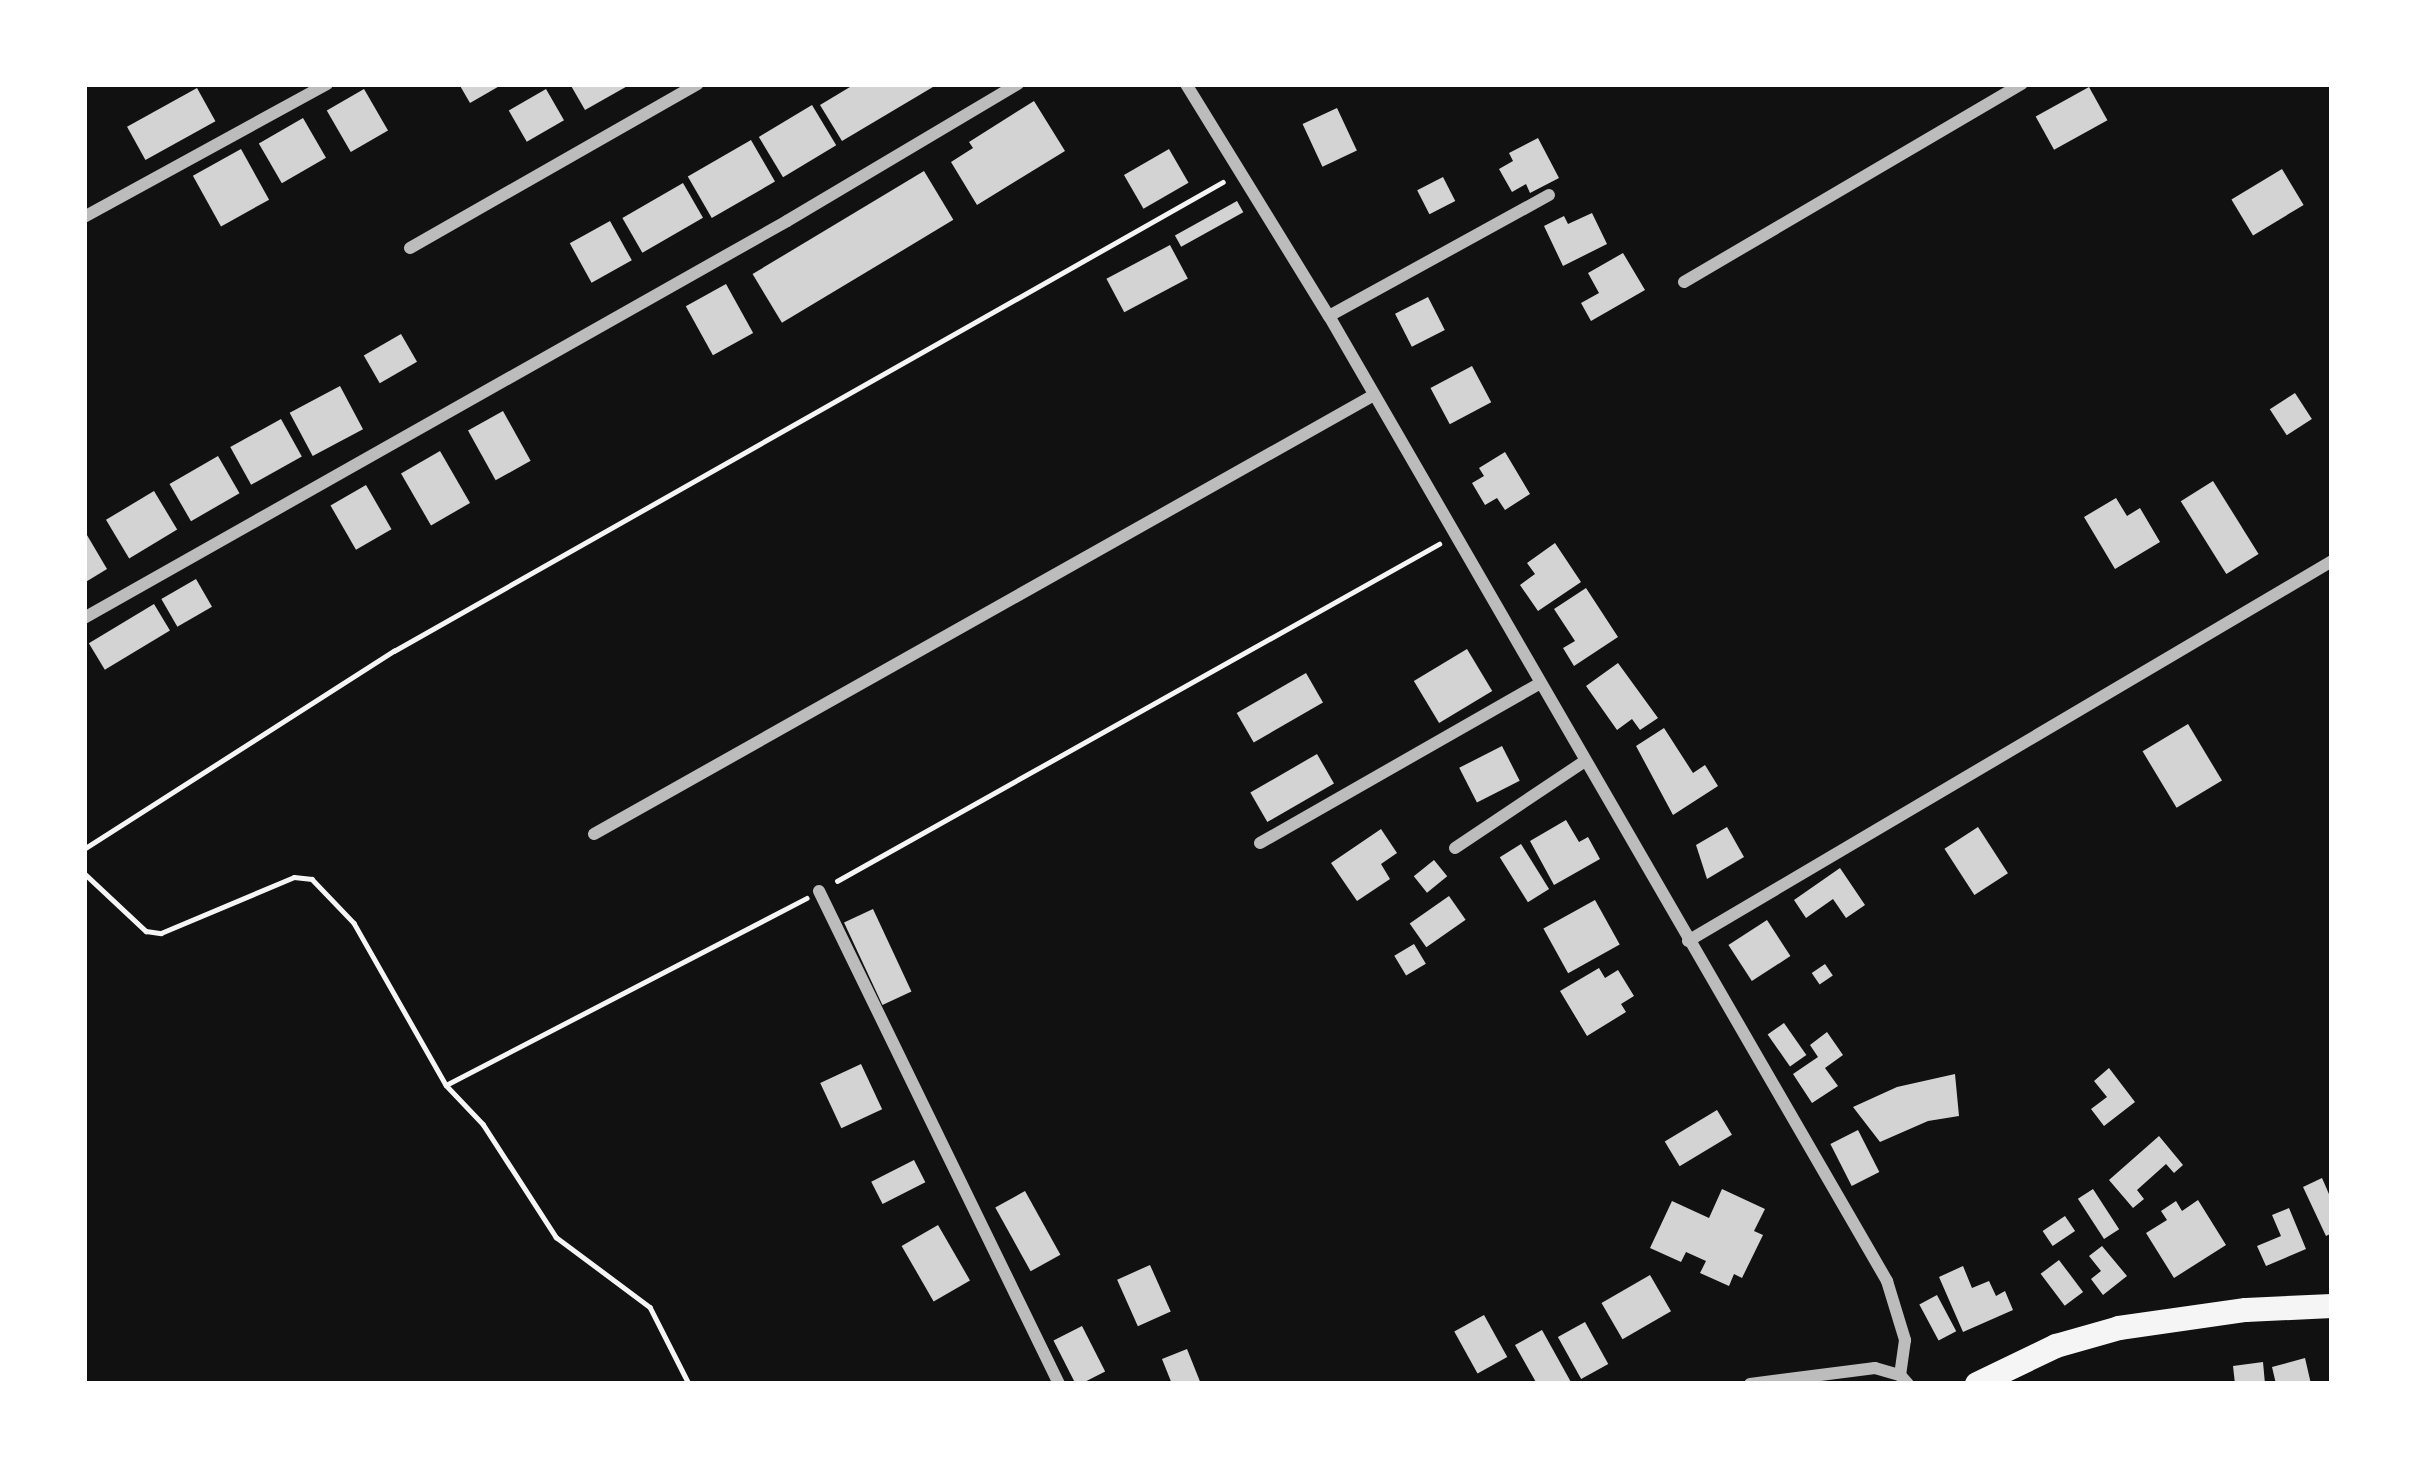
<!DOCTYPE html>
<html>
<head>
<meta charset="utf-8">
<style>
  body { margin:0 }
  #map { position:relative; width:2416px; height:1468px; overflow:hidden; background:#111; font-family:"Libre Baskerville",serif }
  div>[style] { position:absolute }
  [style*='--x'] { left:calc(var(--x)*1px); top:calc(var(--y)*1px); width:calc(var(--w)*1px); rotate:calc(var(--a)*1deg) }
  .building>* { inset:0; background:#d3d3d3; transform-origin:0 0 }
  .path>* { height:4.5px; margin:-2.25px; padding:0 2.25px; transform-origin:2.25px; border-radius:2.25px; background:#f5f5f5 }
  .minor>* { height:12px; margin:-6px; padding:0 6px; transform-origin:6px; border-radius:6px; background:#bcbcbc }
  .primary>* { height:24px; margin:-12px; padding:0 12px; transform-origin:12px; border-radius:12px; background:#f5f5f5 }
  span { translate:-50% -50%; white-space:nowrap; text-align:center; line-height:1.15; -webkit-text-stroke:9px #fff; paint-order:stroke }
  .frame { position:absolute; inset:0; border:87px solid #fff; pointer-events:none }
</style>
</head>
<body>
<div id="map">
  <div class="building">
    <i style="clip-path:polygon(459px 84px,503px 84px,470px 103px)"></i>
    <i style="clip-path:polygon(570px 84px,631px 84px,585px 110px)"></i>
    <i style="clip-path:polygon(855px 84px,938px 84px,842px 141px,820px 105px)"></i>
    <i style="left:2089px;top:87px;width:38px;height:61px;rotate:61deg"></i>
    <i style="left:197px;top:88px;width:38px;height:80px;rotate:61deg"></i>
    <i style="left:364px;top:89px;width:48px;height:43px;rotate:60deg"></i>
    <i style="left:546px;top:89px;width:36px;height:43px;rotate:60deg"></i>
    <i style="clip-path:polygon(1034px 101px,1065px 151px,977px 205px,951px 162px,973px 148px,969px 142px)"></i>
    <i style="left:812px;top:105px;width:47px;height:62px;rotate:59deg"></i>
    <i style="left:1337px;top:108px;width:47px;height:38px;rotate:65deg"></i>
    <i style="left:303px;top:118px;width:46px;height:51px;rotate:60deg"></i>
    <i style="clip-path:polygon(1538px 138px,1559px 178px,1530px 193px,1526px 184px,1512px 192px,1499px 169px,1513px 161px,1509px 153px)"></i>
    <i style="left:751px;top:140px;width:48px;height:73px;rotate:60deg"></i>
    <i style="left:241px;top:149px;width:58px;height:55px;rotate:61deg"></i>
    <i style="left:1169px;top:149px;width:39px;height:52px;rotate:60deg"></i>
    <i style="left:2282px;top:169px;width:42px;height:59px;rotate:59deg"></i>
    <i style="left:924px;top:171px;width:57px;height:200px;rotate:59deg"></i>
    <i style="left:1443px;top:177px;width:27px;height:29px;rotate:63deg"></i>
    <i style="left:683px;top:183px;width:40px;height:70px;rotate:60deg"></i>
    <i style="left:1237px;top:201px;width:13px;height:71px;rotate:61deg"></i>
    <i style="clip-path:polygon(1592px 213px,1607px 244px,1563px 266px,1544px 226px,1564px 216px,1568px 224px)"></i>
    <i style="left:610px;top:221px;width:45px;height:46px;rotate:61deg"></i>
    <i style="left:1170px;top:245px;width:38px;height:72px;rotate:62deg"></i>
    <i style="clip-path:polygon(1623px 253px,1645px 290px,1591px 321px,1581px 303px,1599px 293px,1588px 273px)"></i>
    <i style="left:726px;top:284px;width:56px;height:46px;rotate:61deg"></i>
    <i style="left:1428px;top:297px;width:37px;height:37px;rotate:63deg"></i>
    <i style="left:401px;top:334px;width:32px;height:43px;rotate:60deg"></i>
    <i style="left:1472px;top:366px;width:41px;height:47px;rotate:62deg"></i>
    <i style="left:340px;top:386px;width:49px;height:57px;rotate:62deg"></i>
    <i style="left:2295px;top:393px;width:31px;height:30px;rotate:57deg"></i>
    <i style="left:503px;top:411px;width:57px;height:40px;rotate:61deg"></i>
    <i style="left:281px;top:419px;width:43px;height:58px;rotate:61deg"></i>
    <i style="left:440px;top:451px;width:60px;height:45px;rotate:60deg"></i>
    <i style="clip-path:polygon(1505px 452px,1530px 494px,1505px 510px,1497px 498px,1485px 505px,1472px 483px,1484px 476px,1479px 468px)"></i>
    <i style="left:218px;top:456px;width:43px;height:56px;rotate:60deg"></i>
    <i style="left:2213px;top:481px;width:86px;height:38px;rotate:58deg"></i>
    <i style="left:366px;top:485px;width:51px;height:41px;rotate:60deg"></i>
    <i style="left:154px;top:491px;width:45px;height:56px;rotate:59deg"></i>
    <i style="clip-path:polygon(2116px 498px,2127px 516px,2140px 508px,2160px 542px,2115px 569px,2084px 517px)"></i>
    <i style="clip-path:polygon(84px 530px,107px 569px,84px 583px)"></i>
    <i style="clip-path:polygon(1555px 543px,1581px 582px,1538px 611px,1520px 585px,1535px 574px,1527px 563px)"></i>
    <i style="left:196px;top:579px;width:32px;height:40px;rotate:60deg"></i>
    <i style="clip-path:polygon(1586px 588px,1618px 637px,1574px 666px,1563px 648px,1575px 641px,1554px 609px)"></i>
    <i style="left:154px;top:604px;width:31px;height:76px;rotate:59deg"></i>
    <i style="left:1467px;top:649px;width:49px;height:62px;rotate:59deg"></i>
    <i style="clip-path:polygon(1618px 663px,1658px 718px,1640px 730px,1632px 719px,1617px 730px,1586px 686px)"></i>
    <i style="left:1306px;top:673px;width:34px;height:80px;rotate:60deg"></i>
    <i style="left:2188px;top:724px;width:66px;height:53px;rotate:59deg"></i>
    <i style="clip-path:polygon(1664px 728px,1693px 773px,1705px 765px,1718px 786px,1673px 815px,1636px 746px)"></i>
    <i style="left:1502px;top:746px;width:39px;height:48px;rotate:63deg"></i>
    <i style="left:1317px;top:754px;width:34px;height:77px;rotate:60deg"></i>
    <i style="clip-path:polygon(1566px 820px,1579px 842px,1588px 837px,1600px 859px,1554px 885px,1530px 841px)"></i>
    <i style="clip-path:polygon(1727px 827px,1744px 857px,1707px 879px,1696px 845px)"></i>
    <i style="left:1978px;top:827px;width:55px;height:40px;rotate:57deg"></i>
    <i style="clip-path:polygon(1381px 829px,1397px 853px,1381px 864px,1390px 879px,1357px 901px,1331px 863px)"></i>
    <i style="left:1521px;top:844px;width:53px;height:25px;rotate:58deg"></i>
    <i style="left:1434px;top:860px;width:21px;height:26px;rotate:51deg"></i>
    <i style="clip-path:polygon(1840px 868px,1865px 905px,1846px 918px,1833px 899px,1806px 918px,1794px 900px)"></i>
    <i style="left:1449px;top:896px;width:29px;height:48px;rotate:55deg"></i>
    <i style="left:1595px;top:900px;width:51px;height:59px;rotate:61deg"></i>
    <i style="left:873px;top:909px;width:91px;height:32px;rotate:65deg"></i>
    <i style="left:1767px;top:920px;width:43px;height:46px;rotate:57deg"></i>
    <i style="left:1414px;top:944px;width:23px;height:23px;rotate:59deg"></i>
    <i style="left:1825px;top:964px;width:14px;height:16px;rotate:56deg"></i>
    <i style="clip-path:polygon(1599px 968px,1605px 978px,1618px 970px,1634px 996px,1621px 1004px,1626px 1012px,1587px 1036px,1560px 991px)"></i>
    <i style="left:1784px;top:1023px;width:39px;height:20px;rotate:55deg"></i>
    <i style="clip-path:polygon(1827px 1032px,1843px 1055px,1825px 1068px,1838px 1086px,1812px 1103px,1793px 1074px,1818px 1057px,1810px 1045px)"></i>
    <i style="left:861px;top:1064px;width:50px;height:45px;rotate:65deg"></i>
    <i style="clip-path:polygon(2109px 1068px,2135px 1102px,2104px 1126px,2091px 1109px,2107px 1097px,2094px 1081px)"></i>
    <i style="clip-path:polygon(1955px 1074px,1959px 1116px,1928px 1121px,1880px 1142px,1853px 1107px,1897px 1087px)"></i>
    <i style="left:1717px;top:1110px;width:29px;height:61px;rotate:59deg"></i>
    <i style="left:1858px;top:1130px;width:47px;height:31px;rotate:63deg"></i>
    <i style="clip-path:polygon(2159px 1136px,2183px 1165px,2174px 1173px,2166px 1164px,2137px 1190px,2144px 1199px,2133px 1208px,2109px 1180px)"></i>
    <i style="left:914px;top:1160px;width:25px;height:48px;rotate:63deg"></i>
    <i style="clip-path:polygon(2322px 1178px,2332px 1201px,2332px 1233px,2326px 1236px,2303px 1187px)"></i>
    <i style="clip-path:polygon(1722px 1189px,1765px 1209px,1754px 1231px,1763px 1235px,1742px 1278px,1734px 1274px,1729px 1286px,1700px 1273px,1706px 1261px,1686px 1252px,1681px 1262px,1650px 1248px,1672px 1201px,1709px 1218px)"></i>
    <i style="left:2093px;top:1189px;width:48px;height:18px;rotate:57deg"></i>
    <i style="left:1025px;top:1191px;width:73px;height:34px;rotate:61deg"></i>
    <i style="clip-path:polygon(2198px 1200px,2226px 1245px,2174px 1278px,2146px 1233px,2167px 1220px,2161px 1211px,2176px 1201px,2182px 1211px)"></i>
    <i style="clip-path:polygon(2289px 1208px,2306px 1249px,2266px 1266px,2257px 1246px,2281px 1236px,2272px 1215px)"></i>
    <i style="left:2065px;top:1216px;width:18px;height:27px;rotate:56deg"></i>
    <i style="left:938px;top:1225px;width:64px;height:42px;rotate:60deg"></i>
    <i style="clip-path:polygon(2102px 1246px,2127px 1276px,2103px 1295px,2091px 1279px,2101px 1271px,2089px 1256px)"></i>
    <i style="left:2059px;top:1260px;width:40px;height:23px;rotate:53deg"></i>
    <i style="left:1150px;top:1265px;width:51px;height:36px;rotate:66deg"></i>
    <i style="clip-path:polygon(1963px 1266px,1972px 1288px,1989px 1281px,1996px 1296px,2005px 1291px,2013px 1310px,1963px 1332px,1939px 1277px)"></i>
    <i style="left:1650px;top:1275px;width:42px;height:56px;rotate:60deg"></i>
    <i style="left:1937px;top:1295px;width:41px;height:20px;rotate:62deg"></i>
    <i style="left:1484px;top:1315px;width:48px;height:34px;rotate:61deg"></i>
    <i style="left:1585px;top:1322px;width:48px;height:31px;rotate:61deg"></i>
    <i style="left:1082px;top:1326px;width:51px;height:32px;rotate:63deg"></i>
    <i style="clip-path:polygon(1542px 1330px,1572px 1384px,1537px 1384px,1515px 1345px)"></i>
    <i style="clip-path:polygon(1187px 1349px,1201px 1384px,1172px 1384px,1162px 1359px)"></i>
    <i style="clip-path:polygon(2305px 1358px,2311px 1384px,2276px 1384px,2272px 1367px)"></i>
    <i style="clip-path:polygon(2263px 1362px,2265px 1384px,2235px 1384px,2233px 1366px)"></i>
  </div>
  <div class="path">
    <i style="--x:84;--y:849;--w:368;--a:-32.6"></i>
    <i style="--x:394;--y:651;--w:952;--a:-29.5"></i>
    <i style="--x:84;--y:873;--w:85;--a:43.1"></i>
    <i style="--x:146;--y:931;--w:15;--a:8"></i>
    <i style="--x:161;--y:933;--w:144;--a:-22.8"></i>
    <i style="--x:294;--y:877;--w:18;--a:6"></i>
    <i style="--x:312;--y:879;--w:61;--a:46.3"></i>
    <i style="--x:354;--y:923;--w:186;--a:60.4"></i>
    <i style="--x:446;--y:1085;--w:54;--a:46.5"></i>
    <i style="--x:483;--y:1124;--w:135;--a:57.1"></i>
    <i style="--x:556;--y:1237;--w:117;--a:36.7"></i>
    <i style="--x:650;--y:1307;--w:86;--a:63.1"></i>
    <i style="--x:837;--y:881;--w:690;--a:-29.24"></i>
    <i style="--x:446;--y:1085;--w:406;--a:-27.4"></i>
  </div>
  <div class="minor">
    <i style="--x:1186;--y:84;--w:273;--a:58.4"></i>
    <i style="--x:1329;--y:316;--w:1115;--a:59.96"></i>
    <i style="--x:1887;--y:1281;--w:62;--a:73"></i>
    <i style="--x:1905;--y:1340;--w:35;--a:98"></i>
    <i style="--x:84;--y:217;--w:277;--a:-28.7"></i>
    <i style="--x:410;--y:248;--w:331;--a:-29.7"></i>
    <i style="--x:1684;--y:282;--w:392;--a:-30.4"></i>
    <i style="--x:1329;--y:316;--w:251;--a:-28.8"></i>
    <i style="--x:84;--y:618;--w:807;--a:-29.45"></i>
    <i style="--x:787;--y:221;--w:269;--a:-30.7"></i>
    <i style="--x:594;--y:834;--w:895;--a:-29.37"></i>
    <i style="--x:1260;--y:843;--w:322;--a:-29.7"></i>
    <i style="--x:1455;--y:848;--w:156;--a:-33.8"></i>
    <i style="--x:819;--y:891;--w:548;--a:64.04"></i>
    <i style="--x:1688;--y:941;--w:748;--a:-30.54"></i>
    <i style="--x:1750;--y:1384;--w:126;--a:-7.3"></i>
    <i style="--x:1875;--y:1368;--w:26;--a:16"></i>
    <i style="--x:1900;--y:1375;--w:12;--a:48"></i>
  </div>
  <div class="primary">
    <i style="--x:1977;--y:1384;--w:88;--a:-25.7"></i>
    <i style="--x:2056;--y:1346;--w:66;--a:-15.9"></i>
    <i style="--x:2119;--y:1328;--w:128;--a:-8.1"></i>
    <i style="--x:2246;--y:1310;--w:86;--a:-2.7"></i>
  </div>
  <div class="frame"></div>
</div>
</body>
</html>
